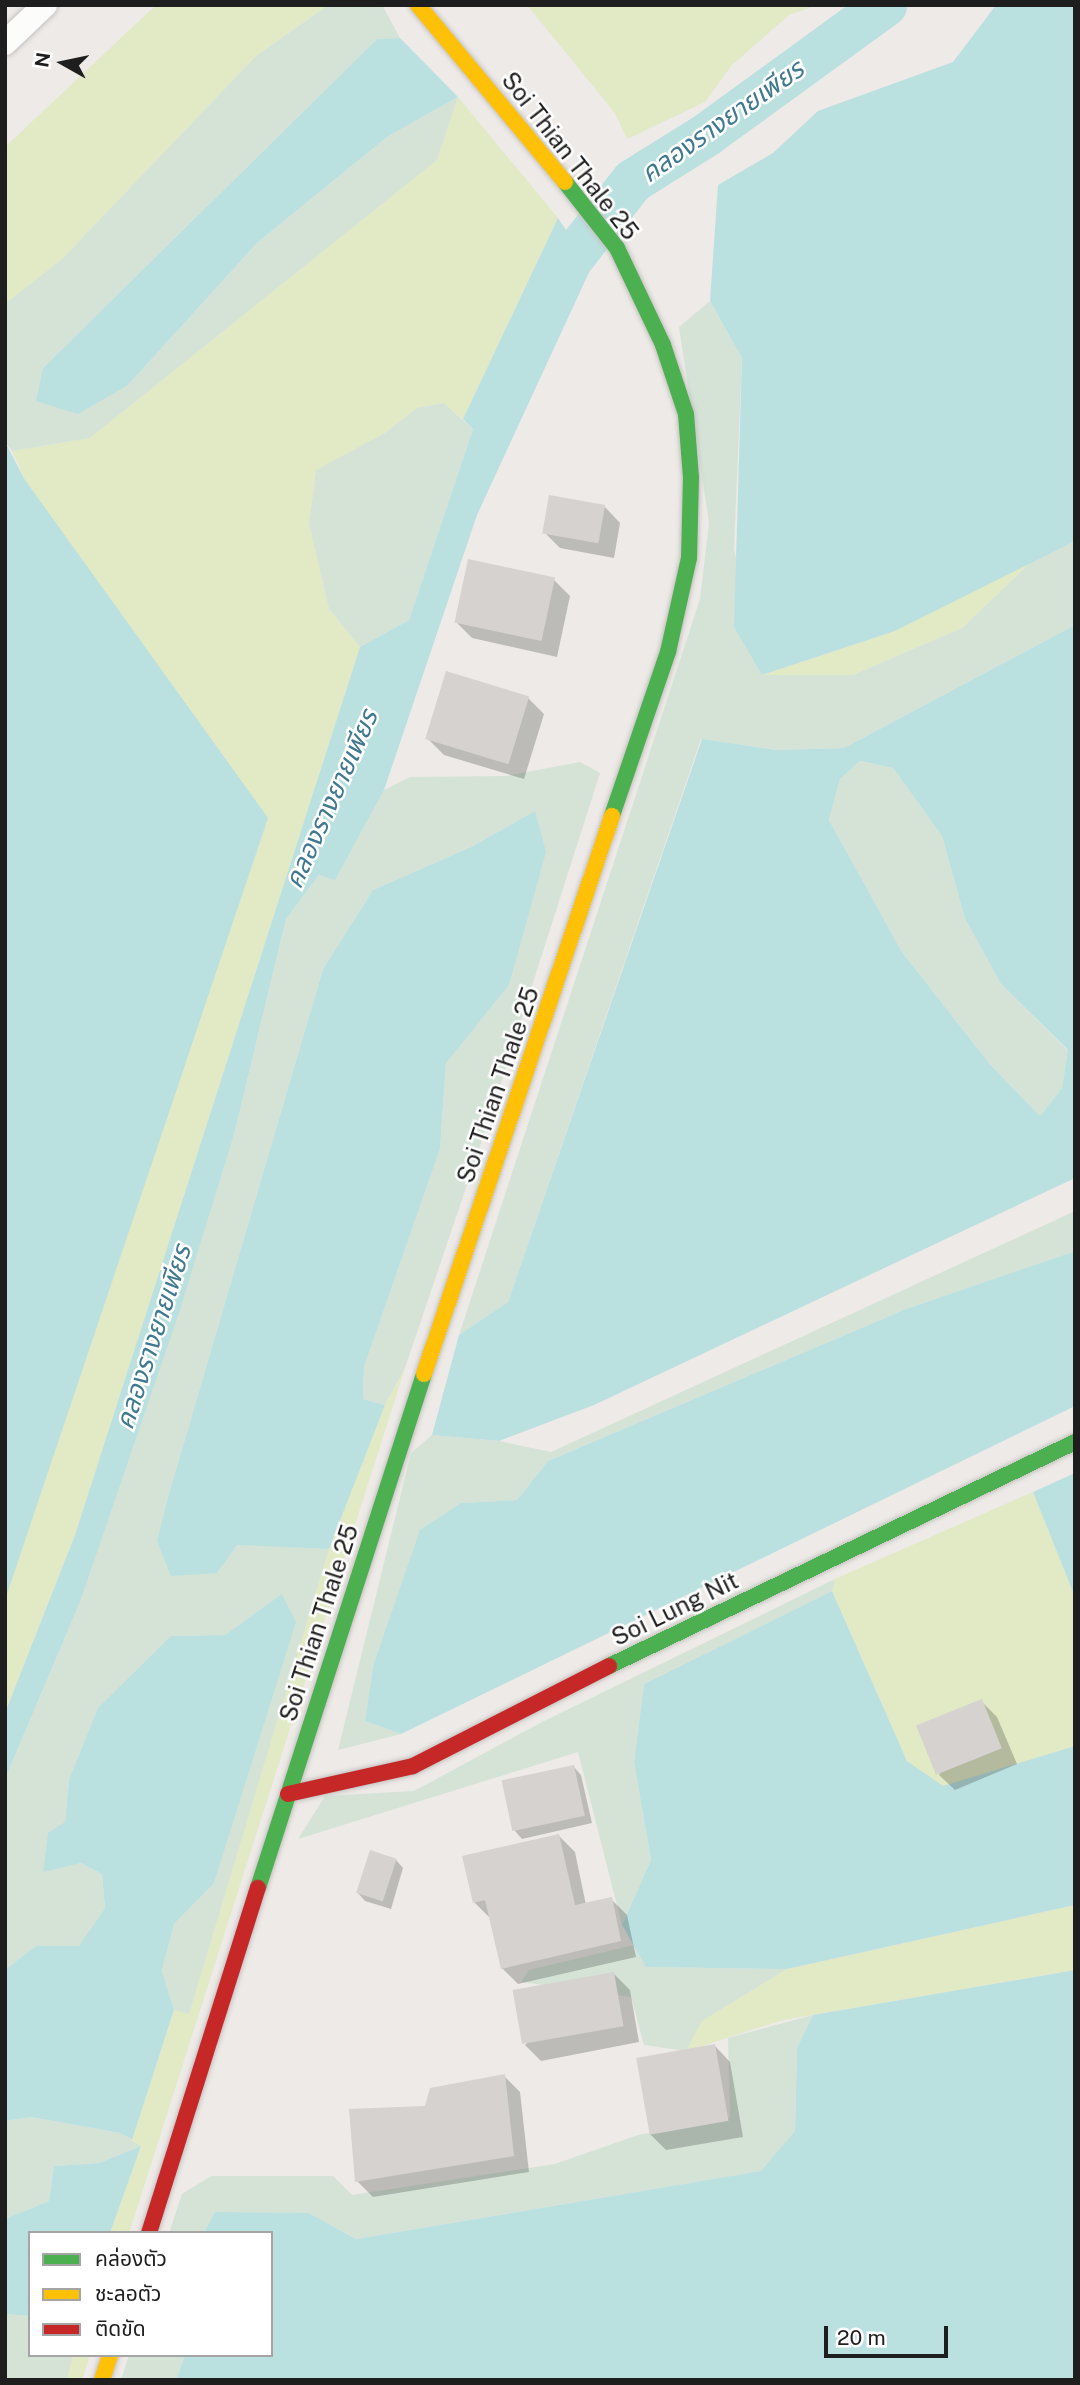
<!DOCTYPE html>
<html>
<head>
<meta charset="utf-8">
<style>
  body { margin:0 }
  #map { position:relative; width:1080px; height:2385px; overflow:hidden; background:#edeae7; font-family:"Public Sans","Noto Sans Thai",sans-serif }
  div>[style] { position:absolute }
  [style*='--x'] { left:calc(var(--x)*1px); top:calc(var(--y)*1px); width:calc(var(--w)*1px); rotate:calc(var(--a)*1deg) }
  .grass>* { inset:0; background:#e1e9c5 }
  .wetland>* { inset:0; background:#d5e3d7 }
  .water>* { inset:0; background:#bbe0e0 }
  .shadow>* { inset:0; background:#0003 }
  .canal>* { height:44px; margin:-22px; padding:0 22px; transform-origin:22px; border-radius:22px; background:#bbe0e0 }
  .building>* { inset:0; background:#d5d2d0; transform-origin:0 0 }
  .roads { filter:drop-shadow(0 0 2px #c4c2c1) drop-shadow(0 0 2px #c4c2c1) }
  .lane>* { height:24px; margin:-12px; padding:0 12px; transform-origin:12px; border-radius:12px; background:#fcfcfb }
  .fast>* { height:16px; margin:-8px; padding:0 8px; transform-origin:8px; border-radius:8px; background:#4caf50 }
  .slow>* { height:16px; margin:-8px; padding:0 8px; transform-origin:8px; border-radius:8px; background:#ffc107 }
  .jam>* { height:16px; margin:-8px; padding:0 8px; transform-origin:8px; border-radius:8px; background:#c62828 }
  span { translate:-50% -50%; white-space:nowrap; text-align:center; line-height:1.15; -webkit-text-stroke:5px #fff; paint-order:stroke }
  .street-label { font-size:24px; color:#1e1e1e }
  .water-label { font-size:26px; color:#3f788f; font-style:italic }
  .frame { position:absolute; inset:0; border:7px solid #1e1e1e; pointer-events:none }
  .legend { position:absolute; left:28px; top:2231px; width:245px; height:126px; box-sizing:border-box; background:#fff; border:2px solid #a5a5a5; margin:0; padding:9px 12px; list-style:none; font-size:21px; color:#1e1e1e }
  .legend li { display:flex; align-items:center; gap:14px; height:35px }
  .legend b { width:35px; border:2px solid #a5a5a5 }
  .north { position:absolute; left:28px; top:28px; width:70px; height:70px; -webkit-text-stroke:5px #fff; paint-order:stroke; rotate:279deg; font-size:19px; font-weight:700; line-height:28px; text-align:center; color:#1e1e1e }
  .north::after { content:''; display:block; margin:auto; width:24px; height:32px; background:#1e1e1e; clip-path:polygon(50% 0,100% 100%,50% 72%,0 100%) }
  .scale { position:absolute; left:824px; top:2326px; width:124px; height:32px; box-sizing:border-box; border:4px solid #1e1e1e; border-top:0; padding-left:9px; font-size:21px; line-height:24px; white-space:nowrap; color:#1e1e1e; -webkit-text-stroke:5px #fff; paint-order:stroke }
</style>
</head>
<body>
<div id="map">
  <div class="grass">
    <i style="clip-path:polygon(156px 5px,328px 5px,255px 57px,62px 259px,5px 304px,5px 147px)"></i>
    <i style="clip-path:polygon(527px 5px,817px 5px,789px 15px,731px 66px,705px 102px,627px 139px,615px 113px)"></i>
    <i style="clip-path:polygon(458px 97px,558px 218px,463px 419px,444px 403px,417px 408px,385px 433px,316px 471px,309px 524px,329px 609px,360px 647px,75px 1535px,5px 1713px,25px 480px,12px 451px,90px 438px,437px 160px)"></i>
    <i style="clip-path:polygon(1032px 561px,962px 628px,853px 675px,762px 675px,895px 631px)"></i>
    <i style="clip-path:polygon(405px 1368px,129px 2233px,110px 2233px,141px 2146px,132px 2140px,174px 2010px,189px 2013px,329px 1549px,385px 1405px)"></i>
    <i style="clip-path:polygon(1033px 1492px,1075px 1597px,1075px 1746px,943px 1787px,907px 1761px,832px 1591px,835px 1579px)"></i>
    <i style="clip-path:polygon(1075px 1905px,1075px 1970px,783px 2020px,686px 2051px,702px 2021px,787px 1969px)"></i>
    <i style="clip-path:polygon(73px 2355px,90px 2355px,82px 2380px,67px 2380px)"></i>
  </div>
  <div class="wetland">
    <i style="clip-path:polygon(328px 5px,382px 5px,400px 38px,377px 39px,43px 368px,37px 401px,128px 385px,257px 243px,387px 137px,458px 97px,437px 160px,90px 438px,12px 451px,5px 442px,5px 304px,62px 259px,255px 57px)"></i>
    <i style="clip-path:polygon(710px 301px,742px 358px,734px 549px,762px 675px,853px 675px,962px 628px,1032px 561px,1075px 541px,1075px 625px,844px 748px,777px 750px,701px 739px,508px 1302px,459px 1335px,700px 599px,709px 523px,679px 327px)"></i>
    <i style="clip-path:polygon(444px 403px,473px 429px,409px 620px,360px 647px,329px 609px,309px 524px,316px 470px,385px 433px,417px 408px)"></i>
    <i style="clip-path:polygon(860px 761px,893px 768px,942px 836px,965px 919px,1001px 984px,1068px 1051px,1062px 1088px,1040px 1116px,989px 1063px,902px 952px,829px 820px,840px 779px)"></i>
    <i style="clip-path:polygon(580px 762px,600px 773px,494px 1105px,405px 1368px,385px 1405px,363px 1399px,364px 1367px,440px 1149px,446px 1062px,509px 985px,535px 811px,471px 847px,373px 890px,323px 969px,170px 1490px,217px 1573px,236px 1544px,329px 1549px,189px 2014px,174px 2010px,162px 1971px,174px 1924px,214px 1882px,295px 1622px,282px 1595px,225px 1635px,171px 1636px,69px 1780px,65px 1822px,43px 1871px,81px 1863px,102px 1874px,105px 1908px,79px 1947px,36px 1947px,5px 1970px,5px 1779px,80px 1602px,235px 1131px,286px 919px,319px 875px,335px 879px,384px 790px,410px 777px,506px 776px)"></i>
    <i style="clip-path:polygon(1075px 1211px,1075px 1251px,906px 1309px,548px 1461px,517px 1500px,461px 1503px,365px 1721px,401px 1734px,338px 1750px,411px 1453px,432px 1435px,499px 1441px,551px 1452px)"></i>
    <i style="clip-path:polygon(835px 1579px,832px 1591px,644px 1684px,634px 1762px,651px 1860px,622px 1925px,578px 1752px,298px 1839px,325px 1796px,414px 1791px,542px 1722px)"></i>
    <i style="clip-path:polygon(634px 1945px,646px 1967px,787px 1969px,702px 2021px,686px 2051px,644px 2045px,631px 1997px,521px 1982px,529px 1970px)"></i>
    <i style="clip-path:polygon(813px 2015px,797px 2048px,795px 2131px,762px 2171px,356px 2239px,309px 2213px,204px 2233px,169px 2233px,182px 2194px,211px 2176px,333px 2176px,352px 2195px,555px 2164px,638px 2135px,730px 2118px,728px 2038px)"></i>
    <i style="clip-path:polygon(31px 2117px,120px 2133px,141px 2146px,99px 2163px,54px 2166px,49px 2201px,5px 2219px,5px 2121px)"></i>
    <i style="clip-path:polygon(5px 2314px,30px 2316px,30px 2355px,73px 2355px,67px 2380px,5px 2380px)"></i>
    <i style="clip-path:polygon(129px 2355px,185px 2355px,176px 2380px,121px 2380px)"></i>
  </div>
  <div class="water">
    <i style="clip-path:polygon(996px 5px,1075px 5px,1075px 541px,895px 631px,762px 675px,734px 627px,742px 358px,710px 301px,718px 185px,773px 153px,818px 111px,953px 62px)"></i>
    <i style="clip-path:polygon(400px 38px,458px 97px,387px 137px,257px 243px,128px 385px,78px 414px,36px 401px,43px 368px,377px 39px)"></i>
    <i style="clip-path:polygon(558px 218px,591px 268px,477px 515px,384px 790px,335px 880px,319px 875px,286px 919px,235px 1131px,179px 1313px,80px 1602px,5px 1779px,5px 1713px,75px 1535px,360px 647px,409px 620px,473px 429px,463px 419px)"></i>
    <i style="clip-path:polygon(5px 442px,25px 480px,268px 818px,5px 1600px)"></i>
    <i style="clip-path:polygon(evenodd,1075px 625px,1075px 1178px,594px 1405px,499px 1441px,432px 1435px,459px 1335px,508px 1302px,702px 739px,777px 750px,844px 748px,1075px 625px,860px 761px,893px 768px,942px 836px,965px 919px,1001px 984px,1068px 1050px,1062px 1088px,1040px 1116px,989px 1063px,902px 952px,829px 820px,840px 779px,860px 761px)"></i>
    <i style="clip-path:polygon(535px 811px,546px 852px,509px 985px,446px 1063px,440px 1149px,364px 1367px,363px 1399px,385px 1405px,329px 1549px,237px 1545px,217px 1573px,171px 1576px,157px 1541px,170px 1490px,323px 969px,373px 890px,471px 847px)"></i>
    <i style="clip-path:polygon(1075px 1251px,1075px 1406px,401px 1734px,365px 1721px,374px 1663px,420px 1530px,461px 1503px,517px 1500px,548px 1461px,906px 1309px)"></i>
    <i style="clip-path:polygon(1075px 1473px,1075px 1597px,1033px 1492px)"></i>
    <i style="clip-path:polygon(832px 1591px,907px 1761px,943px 1786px,1075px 1746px,1075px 1905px,787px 1969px,646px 1967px,622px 1925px,651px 1860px,634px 1762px,644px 1684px)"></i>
    <i style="clip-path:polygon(282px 1594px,296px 1622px,214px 1883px,174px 1924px,162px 1971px,174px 2010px,132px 2140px,120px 2133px,31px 2117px,5px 2121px,5px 1970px,36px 1946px,79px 1946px,105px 1908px,102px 1874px,81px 1863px,43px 1872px,48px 1833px,65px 1822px,69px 1780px,98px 1708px,171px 1636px,225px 1635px)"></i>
    <i style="clip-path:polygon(1075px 1970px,1075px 2380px,176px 2380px,185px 2355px,271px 2355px,271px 2233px,204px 2233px,215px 2212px,309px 2213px,356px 2239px,761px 2171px,795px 2131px,797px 2048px,813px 2015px)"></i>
    <i style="clip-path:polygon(141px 2146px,110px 2233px,30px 2233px,30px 2316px,5px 2314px,5px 2219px,49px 2201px,54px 2166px,99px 2163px)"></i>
  </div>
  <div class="shadow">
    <i style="clip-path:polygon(605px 507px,620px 523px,614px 558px,560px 548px,544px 532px)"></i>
    <i style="clip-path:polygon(554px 580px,570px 596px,557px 657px,472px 638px,456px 622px)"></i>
    <i style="clip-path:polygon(528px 698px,544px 714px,524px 779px,444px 755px,428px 739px)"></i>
    <i style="clip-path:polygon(981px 1701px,997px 1717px,1017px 1764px,955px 1790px,939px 1775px)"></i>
    <i style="clip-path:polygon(574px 1767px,581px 1775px,592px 1823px,522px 1839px,515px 1831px)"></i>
    <i style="clip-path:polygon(559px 1836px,575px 1852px,586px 1905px,611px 1899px,627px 1915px,636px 1957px,518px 1984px,502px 1968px,491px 1919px,474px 1902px)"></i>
    <i style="clip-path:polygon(396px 1860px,403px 1868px,391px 1909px,365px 1901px,358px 1893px)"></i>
    <i style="clip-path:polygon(614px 1974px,630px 1990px,639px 2042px,541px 2061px,525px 2045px)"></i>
    <i style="clip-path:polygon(715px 2046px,730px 2062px,743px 2137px,666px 2150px,650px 2134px)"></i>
    <i style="clip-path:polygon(504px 2076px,520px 2092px,529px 2172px,373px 2197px,357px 2181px,427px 2108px)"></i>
  </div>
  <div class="canal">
    <i style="--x:550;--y:301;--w:37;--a:-66"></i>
    <i style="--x:565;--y:267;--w:110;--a:-51.7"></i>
    <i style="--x:633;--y:181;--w:85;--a:-32"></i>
    <i style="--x:705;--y:136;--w:223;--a:-36"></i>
  </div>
  <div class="building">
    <i style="left:549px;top:495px;width:57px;height:39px;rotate:10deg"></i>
    <i style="left:468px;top:559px;width:89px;height:65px;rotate:12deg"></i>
    <i style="left:446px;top:671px;width:87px;height:71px;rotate:17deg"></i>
    <i style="left:982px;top:1699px;width:53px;height:71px;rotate:68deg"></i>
    <i style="left:574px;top:1765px;width:52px;height:74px;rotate:78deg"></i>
    <i style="clip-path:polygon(559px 1834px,575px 1905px,612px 1897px,621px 1941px,501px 1969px,485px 1900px,473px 1903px,462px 1856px)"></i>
    <i style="left:370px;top:1850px;width:28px;height:45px;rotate:18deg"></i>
    <i style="left:614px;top:1972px;width:55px;height:103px;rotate:80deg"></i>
    <i style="left:715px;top:2044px;width:78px;height:80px;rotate:80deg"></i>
    <i style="clip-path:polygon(505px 2074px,514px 2156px,355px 2182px,349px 2109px,425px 2106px,430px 2088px)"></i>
  </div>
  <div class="roads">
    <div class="lane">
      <i style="--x:5;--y:43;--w:55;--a:-43.5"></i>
    </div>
    <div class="fast">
      <i style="--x:565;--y:182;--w:84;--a:51.8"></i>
      <i style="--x:617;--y:248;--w:107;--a:64.6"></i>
      <i style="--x:663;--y:345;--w:73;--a:71.6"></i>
      <i style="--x:686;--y:414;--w:63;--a:85.5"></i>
      <i style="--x:691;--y:477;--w:81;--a:91.4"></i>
      <i style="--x:689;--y:558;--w:96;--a:102.6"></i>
      <i style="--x:668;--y:652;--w:173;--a:108.9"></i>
      <i style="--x:609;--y:1666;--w:517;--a:-25.67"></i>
      <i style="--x:258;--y:1888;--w:540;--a:-72.1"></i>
    </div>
    <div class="slow">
      <i style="--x:418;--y:5;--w:230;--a:50.3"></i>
      <i style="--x:424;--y:1374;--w:589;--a:-71.38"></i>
      <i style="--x:102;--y:2380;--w:26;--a:-72"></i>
    </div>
    <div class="jam">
      <i style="--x:288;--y:1794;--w:128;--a:-12.6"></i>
      <i style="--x:413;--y:1766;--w:220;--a:-27"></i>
      <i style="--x:149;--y:2233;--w:362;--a:-72.5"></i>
    </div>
  </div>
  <div class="street-label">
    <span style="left:570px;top:156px;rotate:52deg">Soi Thian Thale 25</span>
    <span style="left:498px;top:1085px;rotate:-71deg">Soi Thian Thale 25</span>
    <span style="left:675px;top:1609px;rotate:-26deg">Soi Lung Nit</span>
    <span style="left:319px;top:1623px;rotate:-72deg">Soi Thian Thale 25</span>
  </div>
  <div class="water-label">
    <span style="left:722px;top:121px;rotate:-35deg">คลองรางยายเพียร</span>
    <span style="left:331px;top:799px;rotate:-66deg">คลองรางยายเพียร</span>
    <span style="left:153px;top:1337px;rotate:-72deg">คลองรางยายเพียร</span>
  </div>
  <div class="frame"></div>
  <ul class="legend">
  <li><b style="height:9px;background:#4caf50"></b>คล่องตัว</li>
  <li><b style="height:9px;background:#ffc107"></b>ชะลอตัว</li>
  <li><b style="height:9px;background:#c62828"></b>ติดขัด</li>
  </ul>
  <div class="north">N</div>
  <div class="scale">20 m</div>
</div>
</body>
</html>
